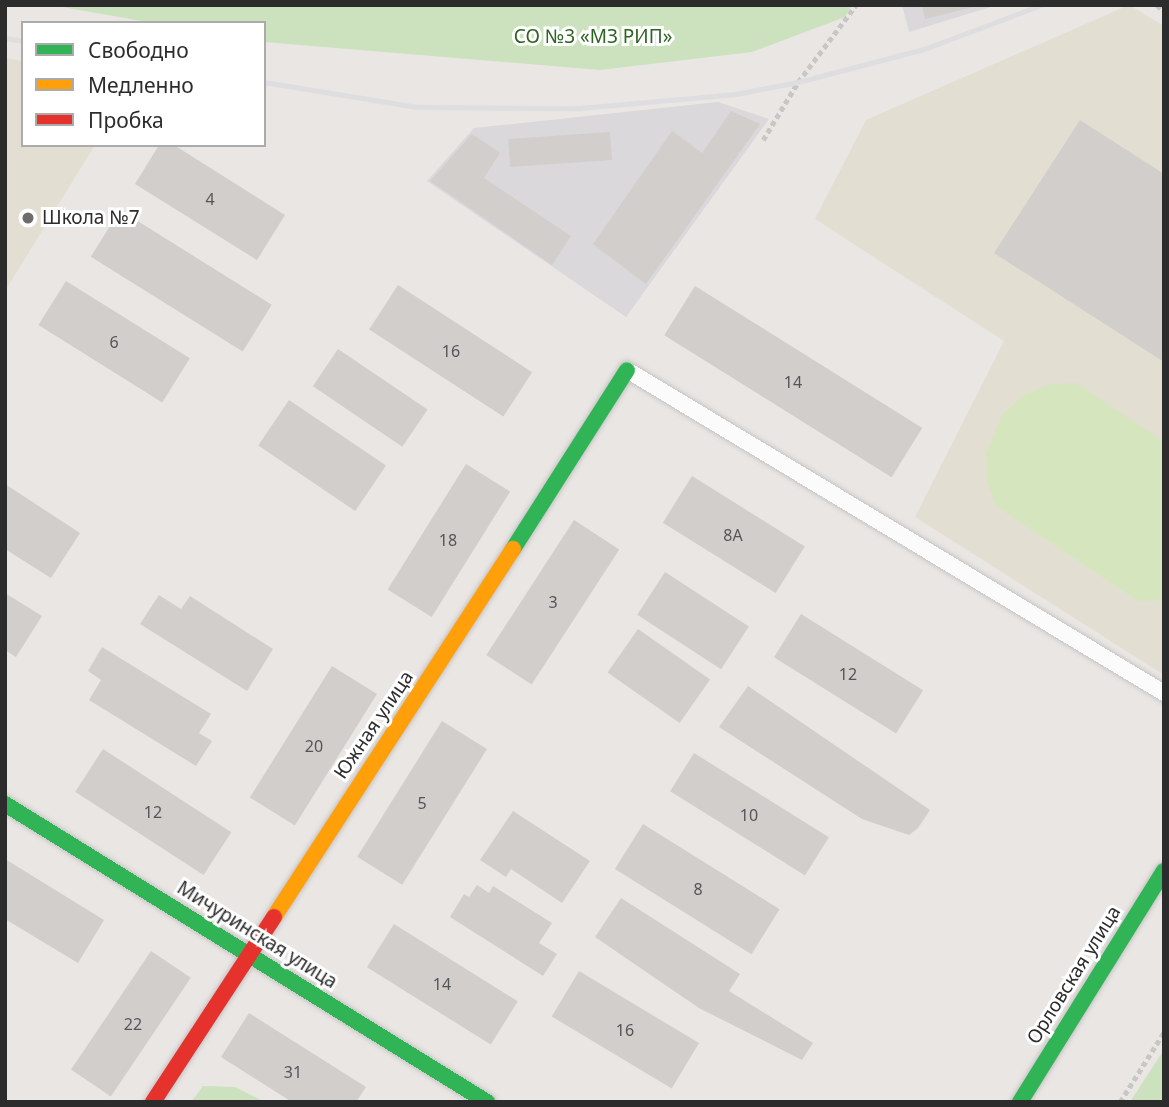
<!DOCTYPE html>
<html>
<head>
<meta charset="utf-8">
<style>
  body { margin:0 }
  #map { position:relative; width:1169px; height:1107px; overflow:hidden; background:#e9e6e3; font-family:"Noto Sans",sans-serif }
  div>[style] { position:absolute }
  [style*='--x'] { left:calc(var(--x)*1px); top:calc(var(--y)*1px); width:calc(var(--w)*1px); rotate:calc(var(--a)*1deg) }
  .industrial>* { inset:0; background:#dad8da }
  .education>* { inset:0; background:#e3ded2 }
  .green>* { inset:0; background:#cce2bf }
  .pitch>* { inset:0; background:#d5e5bd }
  .building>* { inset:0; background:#d1cecc; transform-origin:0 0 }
  .path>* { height:4.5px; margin-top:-2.25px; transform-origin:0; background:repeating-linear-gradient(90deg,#c7c7c6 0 5px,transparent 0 8.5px) }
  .roads { filter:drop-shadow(0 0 2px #c6c4c5) drop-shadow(0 0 2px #c6c4c5) }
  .lane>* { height:16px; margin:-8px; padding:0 8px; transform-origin:8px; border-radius:8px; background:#fcfbfb }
  .fast>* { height:16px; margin:-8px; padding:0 8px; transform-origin:8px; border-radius:8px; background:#30b455 }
  .slow>* { height:16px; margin:-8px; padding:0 8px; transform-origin:8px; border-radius:8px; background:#ff9f0a }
  .jam>* { height:16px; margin:-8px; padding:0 8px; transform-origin:8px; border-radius:8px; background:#e5322d }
  .rail>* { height:5px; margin:-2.5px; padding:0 2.5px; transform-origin:2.5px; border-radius:2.5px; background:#dedee0 }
  .dots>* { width:19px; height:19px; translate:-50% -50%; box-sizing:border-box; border:4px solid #fff; border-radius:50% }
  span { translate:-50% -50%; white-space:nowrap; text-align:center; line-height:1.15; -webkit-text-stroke:6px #fff; paint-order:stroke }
  .number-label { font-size:16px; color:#565555 }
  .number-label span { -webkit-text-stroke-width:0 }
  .park-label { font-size:19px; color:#2e6421 }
  .poi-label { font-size:19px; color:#2c2c2c }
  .left { translate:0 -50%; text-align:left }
  .street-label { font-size:19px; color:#2c2c2c }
  .frame { position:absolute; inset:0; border:7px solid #2c2c2c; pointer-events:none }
  .legend { position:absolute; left:21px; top:21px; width:245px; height:126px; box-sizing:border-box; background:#fff; border:2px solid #ababab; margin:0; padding:9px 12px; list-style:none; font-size:21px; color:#2c2c2c }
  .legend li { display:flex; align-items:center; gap:14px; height:35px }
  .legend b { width:35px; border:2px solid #ababab }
</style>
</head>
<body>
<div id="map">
  <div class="industrial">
    <i style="clip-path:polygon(902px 5px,997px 5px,909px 32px)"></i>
    <i style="clip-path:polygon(718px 102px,769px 119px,626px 317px,427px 181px,474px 128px)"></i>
  </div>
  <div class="education">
    <i style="clip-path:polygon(1129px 5px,1164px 26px,1164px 675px,915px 517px,1004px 341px,815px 219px,866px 120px)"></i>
    <i style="clip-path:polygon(5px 58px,23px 61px,23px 145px,95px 145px,5px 291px)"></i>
  </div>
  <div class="green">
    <i style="clip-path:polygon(51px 5px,852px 5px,845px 17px,752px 52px,600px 70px,264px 42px,264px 23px,153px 23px)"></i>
    <i style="clip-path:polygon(1163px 1051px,1164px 1102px,1130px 1102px)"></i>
    <i style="clip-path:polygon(203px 1086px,235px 1087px,265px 1102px,191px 1102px)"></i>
  </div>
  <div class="pitch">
    <i style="clip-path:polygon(1076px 383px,1164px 442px,1164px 600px,1138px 601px,996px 506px,987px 480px,986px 454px,1002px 415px,1025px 394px,1051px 384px)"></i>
  </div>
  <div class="building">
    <i style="clip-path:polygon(922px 5px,977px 5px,977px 6px,925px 19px)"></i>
    <i style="clip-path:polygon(731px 111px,760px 124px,646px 284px,593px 244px,672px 131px,702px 153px)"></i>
    <i style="clip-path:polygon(1080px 120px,1164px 174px,1164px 362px,994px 253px)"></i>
    <i style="left:610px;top:132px;width:28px;height:102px;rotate:86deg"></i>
    <i style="clip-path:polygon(472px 134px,500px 153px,484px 178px,571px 236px,552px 265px,430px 181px)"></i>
    <i style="clip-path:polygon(159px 145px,174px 145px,285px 215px,257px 260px,135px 184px)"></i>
    <i style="left:120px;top:210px;width:179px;height:55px;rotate:32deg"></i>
    <i style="left:66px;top:281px;width:146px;height:52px;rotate:32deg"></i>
    <i style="left:398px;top:285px;width:160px;height:53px;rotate:33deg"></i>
    <i style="left:695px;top:286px;width:268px;height:58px;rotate:32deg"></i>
    <i style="left:338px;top:349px;width:108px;height:45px;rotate:34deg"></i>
    <i style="left:289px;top:400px;width:117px;height:55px;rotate:34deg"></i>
    <i style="left:466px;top:464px;width:52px;height:148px;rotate:32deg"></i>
    <i style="left:692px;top:476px;width:133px;height:55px;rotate:32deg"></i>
    <i style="clip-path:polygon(5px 484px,80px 533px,51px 578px,5px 549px)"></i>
    <i style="left:574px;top:520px;width:54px;height:161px;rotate:33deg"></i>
    <i style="left:665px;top:572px;width:100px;height:51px;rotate:33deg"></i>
    <i style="clip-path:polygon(5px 593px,42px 616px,16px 657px,5px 650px)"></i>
    <i style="clip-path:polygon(159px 595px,181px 609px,190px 596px,273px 649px,247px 691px,140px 624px)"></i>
    <i style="left:801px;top:614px;width:144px;height:51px;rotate:32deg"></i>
    <i style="left:638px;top:629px;width:88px;height:53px;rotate:35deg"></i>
    <i style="clip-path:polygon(102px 647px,211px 714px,199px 733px,212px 741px,196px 766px,89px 700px,101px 680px,88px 671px)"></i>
    <i style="left:332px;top:666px;width:53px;height:155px;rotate:32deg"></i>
    <i style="clip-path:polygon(748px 686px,930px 810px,918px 828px,909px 835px,862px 819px,719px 727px)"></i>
    <i style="left:442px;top:721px;width:53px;height:160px;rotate:32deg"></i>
    <i style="left:103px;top:749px;width:153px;height:51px;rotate:33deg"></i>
    <i style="left:694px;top:753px;width:159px;height:45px;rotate:32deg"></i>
    <i style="clip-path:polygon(513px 811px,590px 861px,562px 903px,511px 869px,506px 877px,480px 860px)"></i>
    <i style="left:643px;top:824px;width:161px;height:53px;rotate:32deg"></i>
    <i style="clip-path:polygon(5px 859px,104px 920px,78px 963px,5px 919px)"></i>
    <i style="clip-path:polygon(477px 885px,489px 893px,493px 886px,552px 923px,539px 943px,557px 954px,543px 976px,450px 917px,464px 894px,469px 897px)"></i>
    <i style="clip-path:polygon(621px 898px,740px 974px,729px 991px,813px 1043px,802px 1060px,699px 1008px,595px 937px)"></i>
    <i style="left:394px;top:924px;width:146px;height:51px;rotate:32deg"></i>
    <i style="left:151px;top:951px;width:48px;height:143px;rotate:34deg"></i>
    <i style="left:579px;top:971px;width:140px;height:53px;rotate:31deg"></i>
    <i style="clip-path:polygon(249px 1013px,366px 1087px,356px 1102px,292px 1102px,221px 1057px)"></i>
  </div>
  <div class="path">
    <i style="--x:1157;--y:5;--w:9;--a:41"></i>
    <i style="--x:763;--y:140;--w:68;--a:-58.9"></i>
    <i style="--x:798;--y:82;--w:96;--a:-53"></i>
    <i style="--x:1120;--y:1102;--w:83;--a:-57.8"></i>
  </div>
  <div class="roads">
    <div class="lane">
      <i style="--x:627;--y:370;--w:627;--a:31.03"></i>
    </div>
    <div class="fast">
      <i style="--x:513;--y:549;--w:212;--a:-57.5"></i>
      <i style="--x:5;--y:804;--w:567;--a:31.73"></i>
      <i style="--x:1020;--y:1102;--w:272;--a:-58.1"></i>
    </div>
    <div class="slow">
      <i style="--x:274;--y:917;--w:439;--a:-57"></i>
    </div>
    <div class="jam">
      <i style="--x:153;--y:1102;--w:221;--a:-56.8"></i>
    </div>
  </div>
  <div class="rail">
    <i style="--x:5;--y:38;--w:18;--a:9"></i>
    <i style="--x:264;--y:82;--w:155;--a:9.3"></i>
    <i style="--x:417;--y:107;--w:163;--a:0.4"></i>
    <i style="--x:580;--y:108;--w:157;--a:-5.1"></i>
    <i style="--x:736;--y:94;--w:63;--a:-11"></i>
    <i style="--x:798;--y:82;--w:130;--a:-14.7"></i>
    <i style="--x:924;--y:49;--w:125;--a:-20.6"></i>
  </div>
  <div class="dots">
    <i style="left:28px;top:218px;background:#6e6d6c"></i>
  </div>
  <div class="number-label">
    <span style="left:210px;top:199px">4</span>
    <span style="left:114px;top:342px">6</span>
    <span style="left:451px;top:351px">16</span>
    <span style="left:793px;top:382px">14</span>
    <span style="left:733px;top:535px">8А</span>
    <span style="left:448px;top:540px">18</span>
    <span style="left:553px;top:602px">3</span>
    <span style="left:848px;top:674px">12</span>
    <span style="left:314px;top:746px">20</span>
    <span style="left:422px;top:803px">5</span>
    <span style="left:153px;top:812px">12</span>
    <span style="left:749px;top:815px">10</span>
    <span style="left:698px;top:889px">8</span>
    <span style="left:442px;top:984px">14</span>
    <span style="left:133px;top:1024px">22</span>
    <span style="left:625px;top:1030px">16</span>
    <span style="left:293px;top:1072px">31</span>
  </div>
  <div class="park-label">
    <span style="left:593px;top:37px">СО №3 «МЗ РИП»</span>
  </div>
  <div class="poi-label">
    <span class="left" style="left:42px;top:218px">Школа №7</span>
  </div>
  <div class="street-label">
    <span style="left:374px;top:725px;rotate:-56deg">Южная улица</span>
    <span style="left:257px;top:935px;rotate:32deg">Мичуринская улица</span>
    <span style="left:1074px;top:975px;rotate:-58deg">Орловская улица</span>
  </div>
  <div class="frame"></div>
  <ul class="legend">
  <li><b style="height:9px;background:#30b455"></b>Свободно</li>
  <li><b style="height:9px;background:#ff9f0a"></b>Медленно</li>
  <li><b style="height:9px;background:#e5322d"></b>Пробка</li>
  </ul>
</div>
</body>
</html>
